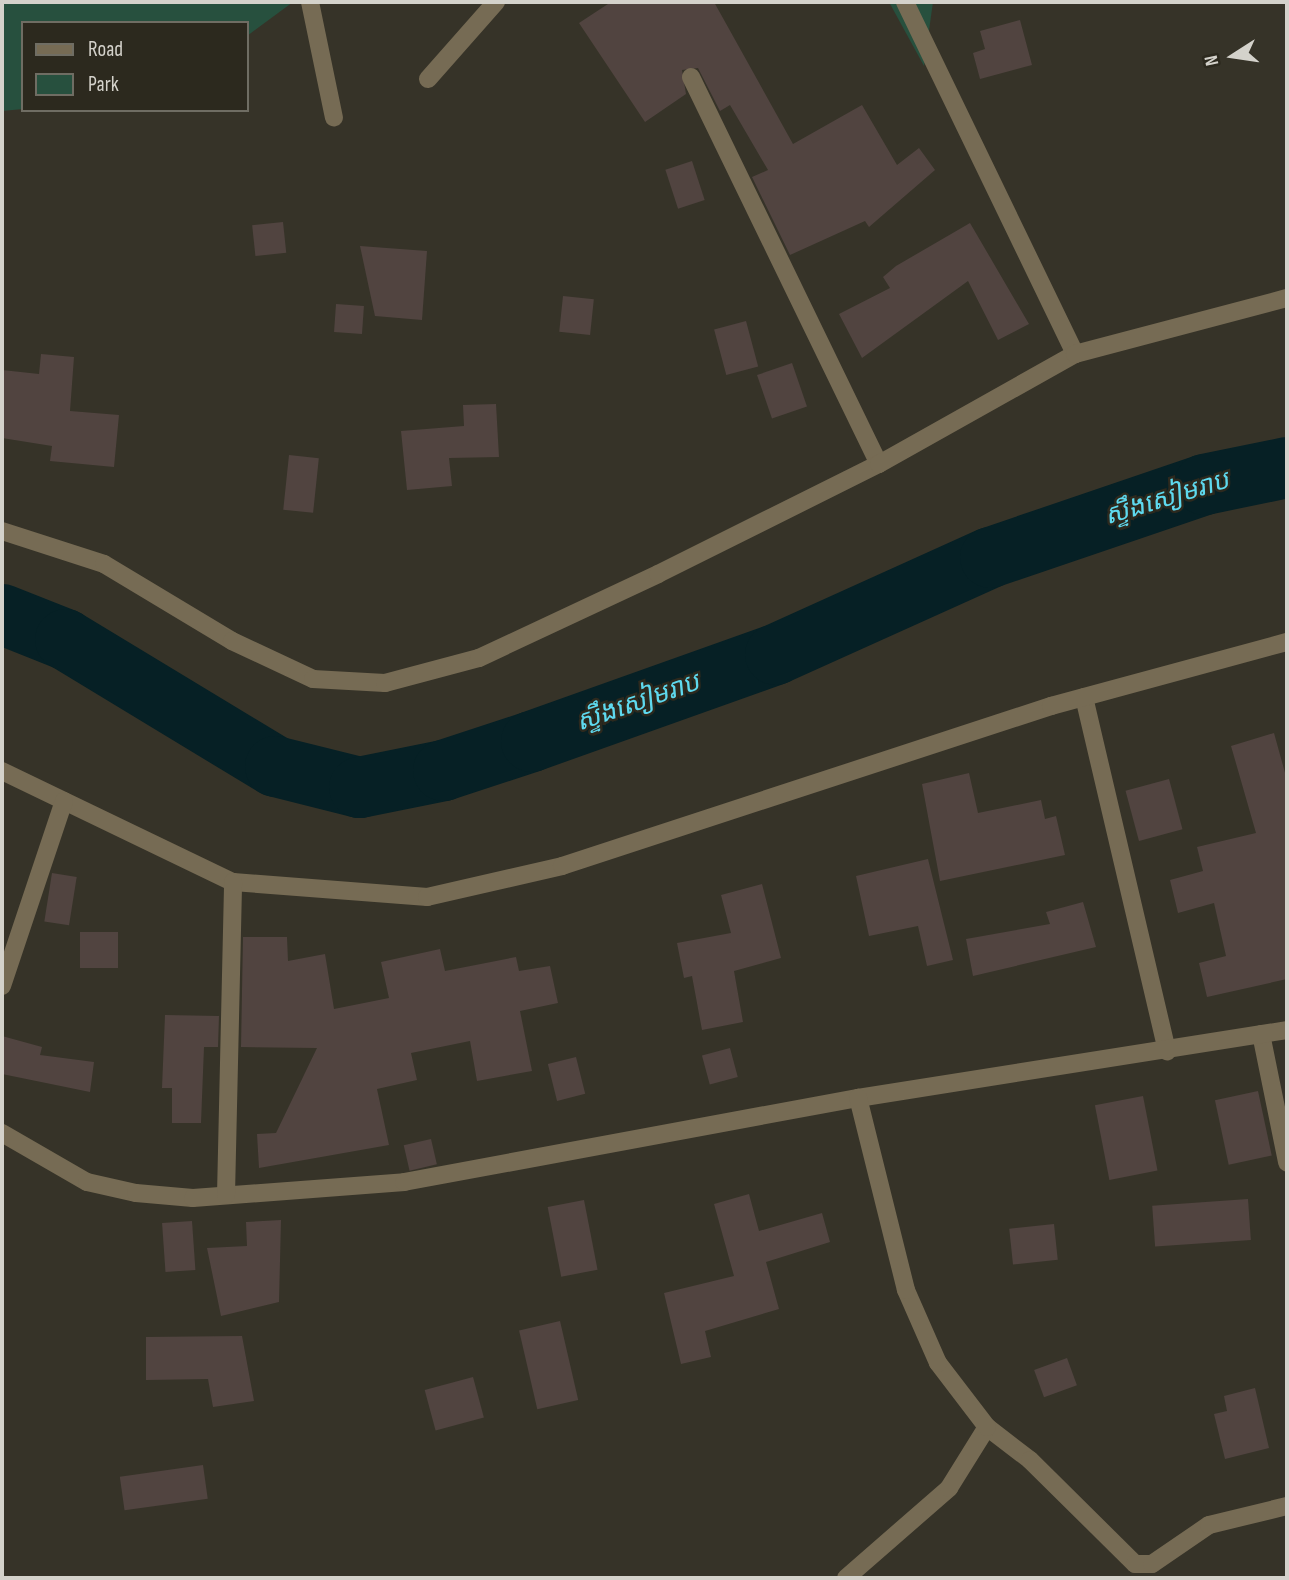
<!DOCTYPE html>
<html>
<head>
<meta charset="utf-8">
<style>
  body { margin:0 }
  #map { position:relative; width:1289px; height:1580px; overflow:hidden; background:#363328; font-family:"Sofia Sans Condensed","Noto Sans Khmer",sans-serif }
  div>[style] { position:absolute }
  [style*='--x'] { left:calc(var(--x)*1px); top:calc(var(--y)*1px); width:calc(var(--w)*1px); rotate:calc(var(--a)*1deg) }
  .green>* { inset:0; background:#27503e }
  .river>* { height:61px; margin:-30.5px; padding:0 30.5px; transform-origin:30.5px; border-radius:30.5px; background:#062025 }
  .building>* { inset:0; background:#514440; transform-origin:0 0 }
  .minor>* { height:18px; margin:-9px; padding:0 9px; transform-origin:9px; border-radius:9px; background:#766b54 }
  span { translate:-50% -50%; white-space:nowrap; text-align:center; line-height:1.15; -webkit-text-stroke:5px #2c291e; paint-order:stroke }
  .water-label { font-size:26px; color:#5ed9ee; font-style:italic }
  .frame { position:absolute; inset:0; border:4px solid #d4d2cb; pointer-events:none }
  .legend { position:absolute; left:21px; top:21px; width:228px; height:91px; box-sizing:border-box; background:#2c291e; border:2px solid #6f6d63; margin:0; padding:9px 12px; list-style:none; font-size:21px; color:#d4d2cb }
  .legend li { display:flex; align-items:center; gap:14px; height:35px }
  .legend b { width:35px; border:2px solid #6f6d63 }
  .north { position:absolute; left:1198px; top:21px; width:70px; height:70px; -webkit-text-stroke:5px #2c291e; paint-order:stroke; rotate:258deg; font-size:19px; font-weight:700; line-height:28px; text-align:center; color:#d4d2cb }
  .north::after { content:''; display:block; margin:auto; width:24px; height:32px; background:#d4d2cb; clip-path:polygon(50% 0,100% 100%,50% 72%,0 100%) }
</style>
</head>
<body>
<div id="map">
  <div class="green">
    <i style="clip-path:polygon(2px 2px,293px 2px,247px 36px,247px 23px,23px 23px,23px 109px,2px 111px)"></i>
    <i style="clip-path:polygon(889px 2px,933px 2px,924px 66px)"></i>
  </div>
  <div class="river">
    <i style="--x:2;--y:614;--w:68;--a:21.6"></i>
    <i style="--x:65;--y:639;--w:245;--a:31.2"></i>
    <i style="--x:275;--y:766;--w:87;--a:14"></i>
    <i style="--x:359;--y:787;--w:86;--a:-11.4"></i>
    <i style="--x:443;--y:770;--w:93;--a:-18.2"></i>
    <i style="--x:531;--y:741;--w:259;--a:-19.6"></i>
    <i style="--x:775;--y:654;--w:236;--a:-24.3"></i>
    <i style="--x:990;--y:557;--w:226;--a:-18.8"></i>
    <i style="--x:1204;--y:484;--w:85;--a:-11.6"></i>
  </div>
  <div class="building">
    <i style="clip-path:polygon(611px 2px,714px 2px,793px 144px,862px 105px,897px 165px,919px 148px,935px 170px,869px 227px,865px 221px,790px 255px,752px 177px,768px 170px,730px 105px,720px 111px,698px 68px,682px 70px,686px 94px,645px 122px,579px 23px)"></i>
    <i style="clip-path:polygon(1020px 20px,1032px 65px,980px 79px,973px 53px,985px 49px,980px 31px)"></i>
    <i style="left:692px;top:161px;width:41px;height:28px;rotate:72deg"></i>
    <i style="left:283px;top:222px;width:31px;height:31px;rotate:84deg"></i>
    <i style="clip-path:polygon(970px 223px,1029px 324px,998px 340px,968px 281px,862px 358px,839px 314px,890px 288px,883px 277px,896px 266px)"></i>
    <i style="clip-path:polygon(360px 246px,427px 251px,422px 320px,375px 316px)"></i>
    <i style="left:563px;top:296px;width:31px;height:36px;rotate:6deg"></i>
    <i style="left:336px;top:304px;width:28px;height:28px;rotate:4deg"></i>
    <i style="left:746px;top:321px;width:47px;height:33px;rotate:75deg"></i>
    <i style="clip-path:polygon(41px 354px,74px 357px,70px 411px,119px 415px,114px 467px,50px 461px,52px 446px,2px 438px,2px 370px,39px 374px)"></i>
    <i style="left:792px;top:363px;width:46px;height:37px;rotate:71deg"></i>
    <i style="clip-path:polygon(496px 404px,499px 457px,449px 458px,452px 486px,407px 490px,401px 431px,464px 426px,463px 405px)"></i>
    <i style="left:289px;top:455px;width:30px;height:55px;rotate:6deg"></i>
    <i style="clip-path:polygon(1274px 733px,1287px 780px,1287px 979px,1207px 997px,1199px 963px,1226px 956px,1214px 903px,1178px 913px,1170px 880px,1203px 871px,1197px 847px,1256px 833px,1231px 746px)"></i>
    <i style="clip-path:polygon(969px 773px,978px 813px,1041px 800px,1045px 819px,1056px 816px,1065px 855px,940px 881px,922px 784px)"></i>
    <i style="left:1169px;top:779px;width:52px;height:45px;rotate:75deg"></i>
    <i style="clip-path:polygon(928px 859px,953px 960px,927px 966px,918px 926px,869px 936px,856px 876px)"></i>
    <i style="left:52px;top:873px;width:25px;height:49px;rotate:9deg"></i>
    <i style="clip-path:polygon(762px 884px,781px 958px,734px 971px,743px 1022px,702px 1030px,692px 976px,684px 978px,677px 943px,731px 933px,721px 895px)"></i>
    <i style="clip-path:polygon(1083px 902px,1096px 947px,973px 976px,966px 939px,1050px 924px,1046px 912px)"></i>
    <i style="left:80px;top:932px;width:38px;height:36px"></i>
    <i style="clip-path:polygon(243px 937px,287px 937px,288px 961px,325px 954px,334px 1009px,389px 998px,381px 962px,440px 949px,445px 971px,516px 957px,519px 971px,550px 966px,558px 1003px,520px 1011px,532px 1071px,477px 1081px,470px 1041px,411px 1053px,417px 1080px,377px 1089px,389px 1145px,259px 1168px,257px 1134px,276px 1133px,317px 1048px,241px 1047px)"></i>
    <i style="clip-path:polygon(165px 1015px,219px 1016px,218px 1047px,204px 1047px,201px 1123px,172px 1123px,172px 1088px,162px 1088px)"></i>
    <i style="clip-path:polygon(2px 1036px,42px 1047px,40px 1055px,94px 1062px,90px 1092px,2px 1074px)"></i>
    <i style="left:730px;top:1048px;width:30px;height:29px;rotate:75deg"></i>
    <i style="left:576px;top:1057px;width:38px;height:29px;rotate:76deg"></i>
    <i style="left:1258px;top:1091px;width:66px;height:44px;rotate:78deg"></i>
    <i style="left:1143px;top:1096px;width:76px;height:49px;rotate:79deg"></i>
    <i style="left:431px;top:1139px;width:26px;height:28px;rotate:77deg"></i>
    <i style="clip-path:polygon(749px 1194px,759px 1231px,822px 1213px,830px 1242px,766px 1262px,779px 1309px,705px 1331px,711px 1357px,681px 1364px,664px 1293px,734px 1276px,714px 1204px)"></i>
    <i style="left:1248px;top:1199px;width:41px;height:96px;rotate:86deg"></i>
    <i style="left:584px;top:1200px;width:71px;height:37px;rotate:79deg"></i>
    <i style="clip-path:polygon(281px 1220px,279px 1302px,221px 1316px,207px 1248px,247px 1246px,246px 1222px)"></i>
    <i style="left:192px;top:1221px;width:49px;height:30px;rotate:86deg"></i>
    <i style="left:1054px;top:1224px;width:36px;height:45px;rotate:84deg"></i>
    <i style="left:560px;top:1321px;width:81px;height:42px;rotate:77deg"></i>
    <i style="clip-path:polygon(242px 1336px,254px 1401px,213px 1407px,208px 1379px,146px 1380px,146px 1337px)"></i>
    <i style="left:1067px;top:1358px;width:29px;height:35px;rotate:70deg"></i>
    <i style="left:473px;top:1377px;width:42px;height:50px;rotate:75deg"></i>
    <i style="clip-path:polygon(1255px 1388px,1269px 1448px,1225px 1459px,1214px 1414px,1227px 1411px,1224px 1396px)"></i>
    <i style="left:203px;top:1465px;width:34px;height:84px;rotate:82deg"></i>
  </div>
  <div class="minor">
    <i style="--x:310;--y:2;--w:118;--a:78.3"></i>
    <i style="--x:905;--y:2;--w:391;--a:64.2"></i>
    <i style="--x:691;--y:77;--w:430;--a:64.1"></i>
    <i style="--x:428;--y:79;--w:103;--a:-48.6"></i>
    <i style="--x:2;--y:531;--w:107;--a:17.9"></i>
    <i style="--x:104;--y:564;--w:149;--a:31"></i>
    <i style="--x:232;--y:641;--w:89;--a:25.1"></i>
    <i style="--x:313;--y:679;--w:72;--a:3.2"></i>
    <i style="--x:385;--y:683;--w:97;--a:-14.9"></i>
    <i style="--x:479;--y:658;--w:198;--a:-25.1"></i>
    <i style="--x:658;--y:574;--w:247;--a:-26.5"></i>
    <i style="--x:879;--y:464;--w:225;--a:-29.3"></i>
    <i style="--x:1075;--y:354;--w:219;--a:-14.8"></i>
    <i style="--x:1084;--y:697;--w:364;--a:76.8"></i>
    <i style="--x:2;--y:771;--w:256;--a:25.7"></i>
    <i style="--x:233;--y:882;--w:195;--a:4.4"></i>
    <i style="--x:427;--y:897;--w:139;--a:-12.9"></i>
    <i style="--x:562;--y:866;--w:515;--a:-18.12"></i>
    <i style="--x:1051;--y:706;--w:245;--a:-15.2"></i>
    <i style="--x:2;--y:986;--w:195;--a:-71.5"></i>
    <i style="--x:1261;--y:1034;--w:131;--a:78.5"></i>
    <i style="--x:2;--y:1133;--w:98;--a:30"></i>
    <i style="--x:87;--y:1182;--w:50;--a:12.7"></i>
    <i style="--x:136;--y:1193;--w:57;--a:5"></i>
    <i style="--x:193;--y:1198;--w:212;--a:-4.3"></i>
    <i style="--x:404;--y:1182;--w:462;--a:-10.5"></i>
    <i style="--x:858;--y:1098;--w:434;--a:-9"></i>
    <i style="--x:226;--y:1195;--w:313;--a:-88.7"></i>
    <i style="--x:987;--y:1427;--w:54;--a:37.5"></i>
    <i style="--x:1030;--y:1460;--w:148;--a:44.7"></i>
    <i style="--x:1135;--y:1564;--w:17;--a:0"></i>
    <i style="--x:1152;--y:1564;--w:69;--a:-34.4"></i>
    <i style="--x:1209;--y:1525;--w:80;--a:-13.7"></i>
    <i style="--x:846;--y:1578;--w:137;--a:-41.1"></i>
    <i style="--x:949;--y:1488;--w:72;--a:-58.1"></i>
    <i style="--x:987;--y:1427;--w:81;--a:-127.4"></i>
    <i style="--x:938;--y:1363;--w:80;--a:-113.7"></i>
    <i style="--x:906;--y:1290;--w:198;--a:-104"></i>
  </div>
  <div class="water-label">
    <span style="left:1167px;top:499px;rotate:-17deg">ស្ទឹងសៀមរាប</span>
    <span style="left:638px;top:703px;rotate:-19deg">ស្ទឹងសៀមរាប</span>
  </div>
  <div class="frame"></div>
  <ul class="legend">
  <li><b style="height:9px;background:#766b54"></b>Road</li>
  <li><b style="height:19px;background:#27503e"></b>Park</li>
  </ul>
  <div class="north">N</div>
</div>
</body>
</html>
